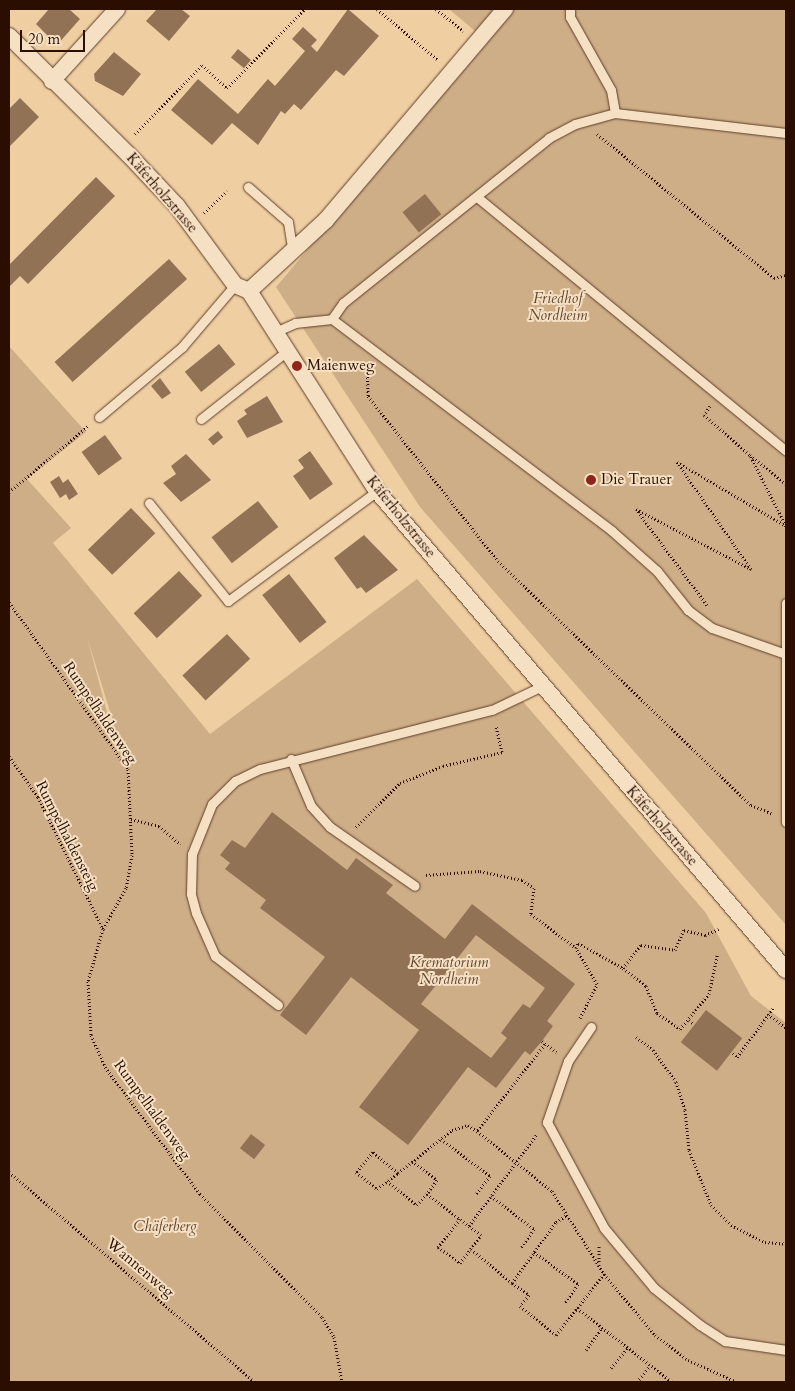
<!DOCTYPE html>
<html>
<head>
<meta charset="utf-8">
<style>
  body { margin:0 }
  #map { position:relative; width:795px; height:1391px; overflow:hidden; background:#efcfa2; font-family:Cardo,serif }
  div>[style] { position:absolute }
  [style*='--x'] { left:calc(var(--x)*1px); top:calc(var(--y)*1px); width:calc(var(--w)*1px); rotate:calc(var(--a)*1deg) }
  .green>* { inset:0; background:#ceae87 }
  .building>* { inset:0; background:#917255; transform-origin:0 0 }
  .path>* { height:3px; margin-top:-1.5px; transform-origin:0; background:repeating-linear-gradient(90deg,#2c0e01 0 1px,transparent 0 3.5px) }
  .roads { filter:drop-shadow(0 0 1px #5d3e29) drop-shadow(0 0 1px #5d3e29) }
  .service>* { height:9px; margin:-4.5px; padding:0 4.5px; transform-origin:4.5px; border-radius:4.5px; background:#f5e0c3 }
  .minor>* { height:16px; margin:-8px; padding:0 8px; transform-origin:8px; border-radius:8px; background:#f5e0c3 }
  .dots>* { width:14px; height:14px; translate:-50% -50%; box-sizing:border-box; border:2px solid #f5e0c3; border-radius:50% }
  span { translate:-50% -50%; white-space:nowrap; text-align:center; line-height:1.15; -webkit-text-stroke:4px #f5e0c3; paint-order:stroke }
  .street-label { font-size:15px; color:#2c0e01 }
  .park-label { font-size:15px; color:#654630; font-style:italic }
  .poi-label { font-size:15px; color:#2c0e01 }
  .left { translate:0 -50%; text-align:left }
  .frame { position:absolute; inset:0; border:10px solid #2c0e01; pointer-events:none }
  .scale { position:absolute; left:20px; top:30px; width:65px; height:22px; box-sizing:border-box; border:2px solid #2c0e01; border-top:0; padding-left:6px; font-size:15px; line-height:18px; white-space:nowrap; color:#2c0e01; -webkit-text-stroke:4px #f5e0c3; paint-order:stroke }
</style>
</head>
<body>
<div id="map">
  <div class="green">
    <i style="clip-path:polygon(449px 9px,495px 9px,475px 31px)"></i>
    <i style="clip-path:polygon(511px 9px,786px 9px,786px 925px,420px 507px,276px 287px)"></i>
    <i style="clip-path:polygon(evenodd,9px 346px,86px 432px,27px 479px,71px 528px,53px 543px,210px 734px,417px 579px,706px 913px,751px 996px,786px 1023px,786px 1382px,9px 1382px,9px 346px,87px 637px,131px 780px,111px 727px,87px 637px)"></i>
  </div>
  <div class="building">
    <i style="clip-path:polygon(49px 9px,69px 9px,80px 19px,57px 45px,36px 24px)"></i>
    <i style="clip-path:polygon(157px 9px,181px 9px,190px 16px,169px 41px,146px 21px)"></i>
    <i style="clip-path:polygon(348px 9px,379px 36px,344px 76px,336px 70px,301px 110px,294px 104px,285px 114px,281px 111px,258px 145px,232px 123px,212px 145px,171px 110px,198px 79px,238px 114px,268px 79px,275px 86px,305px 51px,292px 39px,303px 27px,317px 40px,311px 46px,317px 52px)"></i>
    <i style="left:238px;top:49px;width:17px;height:11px;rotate:40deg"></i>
    <i style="clip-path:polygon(114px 52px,141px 74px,123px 96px,95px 81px,94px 74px)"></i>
    <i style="clip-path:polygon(20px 98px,39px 117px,9px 147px,9px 109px)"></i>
    <i style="clip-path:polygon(96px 177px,115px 196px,28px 284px,20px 276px,9px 287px,9px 265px)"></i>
    <i style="left:425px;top:194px;width:26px;height:29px;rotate:51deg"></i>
    <i style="left:169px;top:259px;width:27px;height:154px;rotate:48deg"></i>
    <i style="left:219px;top:344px;width:26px;height:44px;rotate:51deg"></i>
    <i style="clip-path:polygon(160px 378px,171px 393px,162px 399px,151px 386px)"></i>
    <i style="clip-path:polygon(267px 396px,283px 422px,247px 438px,237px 421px,247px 414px,244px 410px)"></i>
    <i style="left:218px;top:431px;width:8px;height:13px;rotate:50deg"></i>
    <i style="left:105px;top:435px;width:29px;height:29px;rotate:54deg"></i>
    <i style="clip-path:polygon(310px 451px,333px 484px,310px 500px,293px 476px,304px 468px,298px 460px)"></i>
    <i style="clip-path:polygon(186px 454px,211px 480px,181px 502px,163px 483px,176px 474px,171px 466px)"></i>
    <i style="clip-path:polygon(59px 476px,63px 483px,68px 479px,78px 494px,69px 500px,66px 494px,60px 498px,50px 482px)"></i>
    <i style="left:258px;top:501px;width:33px;height:59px;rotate:52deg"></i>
    <i style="left:131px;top:508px;width:35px;height:60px;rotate:46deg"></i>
    <i style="clip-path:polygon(364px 535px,398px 570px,366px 593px,361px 587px,357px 589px,334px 558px)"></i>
    <i style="left:179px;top:571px;width:34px;height:62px;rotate:47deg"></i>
    <i style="left:289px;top:574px;width:61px;height:34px;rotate:52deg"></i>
    <i style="left:227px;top:634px;width:34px;height:61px;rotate:47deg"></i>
    <i style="clip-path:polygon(evenodd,272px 812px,347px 870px,356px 858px,393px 885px,386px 893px,445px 939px,472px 904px,575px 984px,547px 1021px,553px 1026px,542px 1041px,530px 1055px,525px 1051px,496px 1088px,468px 1067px,408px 1145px,359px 1107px,419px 1030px,351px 977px,306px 1035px,280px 1015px,325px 957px,260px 908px,266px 900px,225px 869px,230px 863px,220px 855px,232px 840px,245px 848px,272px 812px,476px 935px,545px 988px,530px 1008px,523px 1004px,512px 1018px,501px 1033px,507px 1038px,491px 1058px,421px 1004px,476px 935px)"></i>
    <i style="left:706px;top:1010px;width:46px;height:41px;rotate:38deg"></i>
    <i style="left:251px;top:1134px;width:18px;height:18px;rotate:38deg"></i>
  </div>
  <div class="path">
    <i style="--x:377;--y:9;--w:80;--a:39.9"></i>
    <i style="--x:436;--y:9;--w:35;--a:39"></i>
    <i style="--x:135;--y:134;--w:96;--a:-45.8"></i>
    <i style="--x:202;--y:65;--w:34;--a:43"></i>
    <i style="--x:227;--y:88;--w:111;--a:-45.4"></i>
    <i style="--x:597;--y:134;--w:228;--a:39.1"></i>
    <i style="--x:774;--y:278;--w:12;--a:-14"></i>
    <i style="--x:204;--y:213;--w:32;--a:-44"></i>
    <i style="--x:367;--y:363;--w:33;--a:88"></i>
    <i style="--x:368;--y:396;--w:210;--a:51.8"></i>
    <i style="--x:498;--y:561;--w:351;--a:44"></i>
    <i style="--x:751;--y:805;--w:22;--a:22"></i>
    <i style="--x:710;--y:406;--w:11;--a:124"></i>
    <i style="--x:704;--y:415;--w:61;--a:41"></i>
    <i style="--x:9;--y:492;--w:104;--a:-39.9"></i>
    <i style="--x:9;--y:602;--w:205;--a:54.5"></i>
    <i style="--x:128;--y:769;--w:86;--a:87.3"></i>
    <i style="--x:132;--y:855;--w:34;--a:100"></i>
    <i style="--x:126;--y:888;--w:47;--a:119.3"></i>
    <i style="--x:103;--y:929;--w:54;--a:106.1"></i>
    <i style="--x:88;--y:981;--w:54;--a:86.8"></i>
    <i style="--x:91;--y:1035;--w:35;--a:66"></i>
    <i style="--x:105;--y:1067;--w:159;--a:53.2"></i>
    <i style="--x:200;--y:1194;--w:173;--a:45.2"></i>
    <i style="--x:322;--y:1317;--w:23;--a:59"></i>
    <i style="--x:334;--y:1337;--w:46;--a:79.9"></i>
    <i style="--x:707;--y:605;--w:119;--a:-126.5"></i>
    <i style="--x:636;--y:509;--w:130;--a:27.6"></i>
    <i style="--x:751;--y:569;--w:130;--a:-124.7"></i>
    <i style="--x:677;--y:462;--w:126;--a:30.4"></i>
    <i style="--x:786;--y:526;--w:80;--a:-116.9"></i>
    <i style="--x:750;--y:455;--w:46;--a:38.9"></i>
    <i style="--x:9;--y:756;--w:50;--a:54.7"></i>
    <i style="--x:38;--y:797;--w:147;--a:63.8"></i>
    <i style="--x:131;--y:819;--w:29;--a:14"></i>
    <i style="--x:159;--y:826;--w:28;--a:41"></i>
    <i style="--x:356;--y:827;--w:62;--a:-45"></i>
    <i style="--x:400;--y:783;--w:46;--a:-21.6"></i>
    <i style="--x:443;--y:766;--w:61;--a:-13.3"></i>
    <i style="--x:502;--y:752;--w:26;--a:-103"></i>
    <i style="--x:426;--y:875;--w:54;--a:-4.2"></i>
    <i style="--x:480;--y:871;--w:43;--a:12.1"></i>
    <i style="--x:522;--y:880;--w:14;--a:34"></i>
    <i style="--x:534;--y:888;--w:26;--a:97"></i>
    <i style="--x:531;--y:914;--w:56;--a:37.1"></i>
    <i style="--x:623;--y:968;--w:29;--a:38"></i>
    <i style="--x:646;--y:986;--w:29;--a:68"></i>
    <i style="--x:657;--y:1013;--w:28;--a:35"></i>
    <i style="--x:680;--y:1029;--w:45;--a:-50.4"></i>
    <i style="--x:709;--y:994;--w:40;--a:-78"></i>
    <i style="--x:768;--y:1014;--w:23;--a:38"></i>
    <i style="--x:580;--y:1018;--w:38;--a:-63"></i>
    <i style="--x:597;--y:984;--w:42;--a:-120.3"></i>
    <i style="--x:576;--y:948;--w:5;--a:-68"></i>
    <i style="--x:578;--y:943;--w:51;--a:29.1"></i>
    <i style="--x:623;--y:968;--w:29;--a:-52"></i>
    <i style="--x:641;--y:945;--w:34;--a:8"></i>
    <i style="--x:675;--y:950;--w:22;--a:-66"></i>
    <i style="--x:684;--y:930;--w:22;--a:13"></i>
    <i style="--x:705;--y:935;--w:15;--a:-23"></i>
    <i style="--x:689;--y:1020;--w:5;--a:37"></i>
    <i style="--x:636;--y:1037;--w:21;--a:37"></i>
    <i style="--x:653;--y:1050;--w:39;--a:54"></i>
    <i style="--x:676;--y:1082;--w:29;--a:72"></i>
    <i style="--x:685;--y:1110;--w:40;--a:84.3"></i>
    <i style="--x:689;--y:1150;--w:59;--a:68.2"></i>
    <i style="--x:711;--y:1205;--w:28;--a:45"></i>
    <i style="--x:731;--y:1225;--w:38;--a:27"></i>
    <i style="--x:765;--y:1242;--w:21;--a:5"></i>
    <i style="--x:542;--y:1041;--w:18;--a:38"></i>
    <i style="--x:545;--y:1044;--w:110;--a:128"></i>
    <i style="--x:477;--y:1131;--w:96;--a:38.7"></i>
    <i style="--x:552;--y:1191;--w:98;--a:57.9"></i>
    <i style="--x:604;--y:1274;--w:80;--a:50.1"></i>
    <i style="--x:655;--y:1335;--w:41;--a:37.1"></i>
    <i style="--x:688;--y:1360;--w:54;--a:24.2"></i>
    <i style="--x:733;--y:1053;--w:6;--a:45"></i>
    <i style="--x:737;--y:1057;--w:62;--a:-53.5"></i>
    <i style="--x:441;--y:1139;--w:61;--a:37.1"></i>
    <i style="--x:490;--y:1176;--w:23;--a:128"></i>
    <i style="--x:412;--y:1161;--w:31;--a:37"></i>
    <i style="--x:437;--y:1180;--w:17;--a:126"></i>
    <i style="--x:9;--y:1172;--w:323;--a:40.5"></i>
    <i style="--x:398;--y:1173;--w:33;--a:-140"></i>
    <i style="--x:373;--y:1152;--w:26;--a:130"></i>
    <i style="--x:356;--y:1172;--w:27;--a:39"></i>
    <i style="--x:377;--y:1189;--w:26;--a:-37"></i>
    <i style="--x:398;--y:1173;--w:69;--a:-38.5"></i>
    <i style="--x:452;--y:1130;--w:17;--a:-17"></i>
    <i style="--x:468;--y:1125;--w:11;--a:34"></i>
    <i style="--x:387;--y:1181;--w:38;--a:39"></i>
    <i style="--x:417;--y:1205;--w:15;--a:-48"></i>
    <i style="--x:427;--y:1194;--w:53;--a:37.3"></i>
    <i style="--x:469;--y:1226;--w:114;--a:-53.5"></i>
    <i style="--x:491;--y:1196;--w:54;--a:37.5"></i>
    <i style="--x:534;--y:1229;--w:22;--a:124"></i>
    <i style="--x:460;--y:1219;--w:36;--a:128"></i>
    <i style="--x:438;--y:1247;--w:27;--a:36"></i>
    <i style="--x:460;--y:1263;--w:35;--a:-53"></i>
    <i style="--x:481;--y:1235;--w:15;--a:-143"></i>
    <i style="--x:471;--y:1249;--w:53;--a:39.7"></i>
    <i style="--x:512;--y:1283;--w:75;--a:-54.2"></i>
    <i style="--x:556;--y:1222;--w:13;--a:-32"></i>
    <i style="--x:534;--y:1252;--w:54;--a:36"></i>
    <i style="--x:578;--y:1284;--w:23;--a:124"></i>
    <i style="--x:599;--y:1265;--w:19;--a:-90"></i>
    <i style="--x:512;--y:1283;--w:21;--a:35"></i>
    <i style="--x:529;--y:1295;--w:14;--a:129"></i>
    <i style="--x:520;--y:1306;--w:46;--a:38.9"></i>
    <i style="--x:556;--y:1335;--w:78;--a:-51.8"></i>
    <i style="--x:577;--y:1308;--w:120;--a:37.9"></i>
    <i style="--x:586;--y:1350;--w:27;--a:-54"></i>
    <i style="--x:611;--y:1368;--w:26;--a:-50"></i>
    <i style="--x:637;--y:1382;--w:21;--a:-51"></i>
  </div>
  <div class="roads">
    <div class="service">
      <i style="--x:570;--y:9;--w:8;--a:90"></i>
      <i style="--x:570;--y:17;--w:84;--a:60.7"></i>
      <i style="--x:611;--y:90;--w:23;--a:80"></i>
      <i style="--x:615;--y:113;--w:172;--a:6.7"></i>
      <i style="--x:615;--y:113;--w:41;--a:164.6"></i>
      <i style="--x:575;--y:124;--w:30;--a:152"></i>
      <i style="--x:549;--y:138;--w:264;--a:141.3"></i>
      <i style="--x:343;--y:303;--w:19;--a:125"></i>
      <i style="--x:332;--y:319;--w:351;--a:37.1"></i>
      <i style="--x:612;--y:531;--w:60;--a:41.6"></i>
      <i style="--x:657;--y:571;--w:50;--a:51.5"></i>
      <i style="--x:688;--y:610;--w:30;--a:37"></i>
      <i style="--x:712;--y:628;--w:78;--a:19.4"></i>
      <i style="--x:248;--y:187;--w:53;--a:41.2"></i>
      <i style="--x:288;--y:222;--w:25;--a:81"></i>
      <i style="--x:477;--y:197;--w:400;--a:39.4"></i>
      <i style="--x:275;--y:332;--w:22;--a:-24"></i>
      <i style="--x:295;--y:323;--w:37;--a:-6"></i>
      <i style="--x:99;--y:417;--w:109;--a:-40.1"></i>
      <i style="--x:182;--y:347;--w:82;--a:-49.5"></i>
      <i style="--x:201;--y:419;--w:110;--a:-38.3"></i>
      <i style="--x:149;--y:503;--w:126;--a:51.1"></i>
      <i style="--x:228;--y:601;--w:185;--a:-36.4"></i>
      <i style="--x:786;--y:603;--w:219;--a:90"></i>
      <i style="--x:291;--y:759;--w:51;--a:66.9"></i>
      <i style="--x:311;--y:806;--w:28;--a:48"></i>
      <i style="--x:330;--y:827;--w:103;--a:34.8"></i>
      <i style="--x:278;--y:1005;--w:80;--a:-142.1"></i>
      <i style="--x:215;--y:956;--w:47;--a:-113.8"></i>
      <i style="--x:196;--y:913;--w:20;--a:-105"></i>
      <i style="--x:191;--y:894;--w:40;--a:-88.6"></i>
      <i style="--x:192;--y:854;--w:54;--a:-68.2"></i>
      <i style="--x:212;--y:804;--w:33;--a:-45"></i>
      <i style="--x:235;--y:781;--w:28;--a:-26"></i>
      <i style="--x:260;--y:769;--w:239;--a:-14.3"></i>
      <i style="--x:492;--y:710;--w:55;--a:-25.6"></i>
      <i style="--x:591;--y:1027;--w:41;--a:124.1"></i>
      <i style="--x:568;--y:1061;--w:65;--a:109"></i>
      <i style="--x:547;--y:1122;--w:120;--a:61.7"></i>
      <i style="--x:604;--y:1228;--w:78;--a:50.2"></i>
      <i style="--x:654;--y:1288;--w:59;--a:38.8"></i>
      <i style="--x:700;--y:1325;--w:30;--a:33"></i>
      <i style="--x:725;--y:1341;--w:62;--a:8.4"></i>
    </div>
    <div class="minor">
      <i style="--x:9;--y:36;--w:168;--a:44.8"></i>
      <i style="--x:128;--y:154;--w:71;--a:46.7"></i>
      <i style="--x:177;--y:206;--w:98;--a:53.7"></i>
      <i style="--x:235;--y:285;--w:15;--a:23"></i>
      <i style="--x:249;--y:291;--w:237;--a:57.4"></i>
      <i style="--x:377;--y:491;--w:630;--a:49.51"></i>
      <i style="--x:52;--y:81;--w:97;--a:-47.9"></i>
      <i style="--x:249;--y:291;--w:105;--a:-42.7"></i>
      <i style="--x:326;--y:220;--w:277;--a:-49.7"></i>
    </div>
  </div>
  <div class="dots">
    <i style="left:297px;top:366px;background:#8f2418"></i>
    <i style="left:591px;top:480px;background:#8f2418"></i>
  </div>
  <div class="street-label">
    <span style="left:162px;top:193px;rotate:49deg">Käferholzstrasse</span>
    <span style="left:401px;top:517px;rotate:51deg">Käferholzstrasse</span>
    <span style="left:100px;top:713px;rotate:56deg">Rumpelhaldenweg</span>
    <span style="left:662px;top:826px;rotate:49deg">Käferholzstrasse</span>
    <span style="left:67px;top:836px;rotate:63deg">Rumpelhaldensteig</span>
    <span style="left:152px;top:1110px;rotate:54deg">Rumpelhaldenweg</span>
    <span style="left:140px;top:1268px;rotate:40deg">Wannenweg</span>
  </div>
  <div class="park-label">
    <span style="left:558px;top:307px">Friedhof<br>Nordheim</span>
    <span style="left:449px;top:971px">Krematorium<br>Nordheim</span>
    <span style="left:165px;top:1227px">Chäferberg</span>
  </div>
  <div class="poi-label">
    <span class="left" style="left:307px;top:366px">Maienweg</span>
    <span class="left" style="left:601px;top:480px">Die Trauer</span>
  </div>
  <div class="frame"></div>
  <div class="scale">20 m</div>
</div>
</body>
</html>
